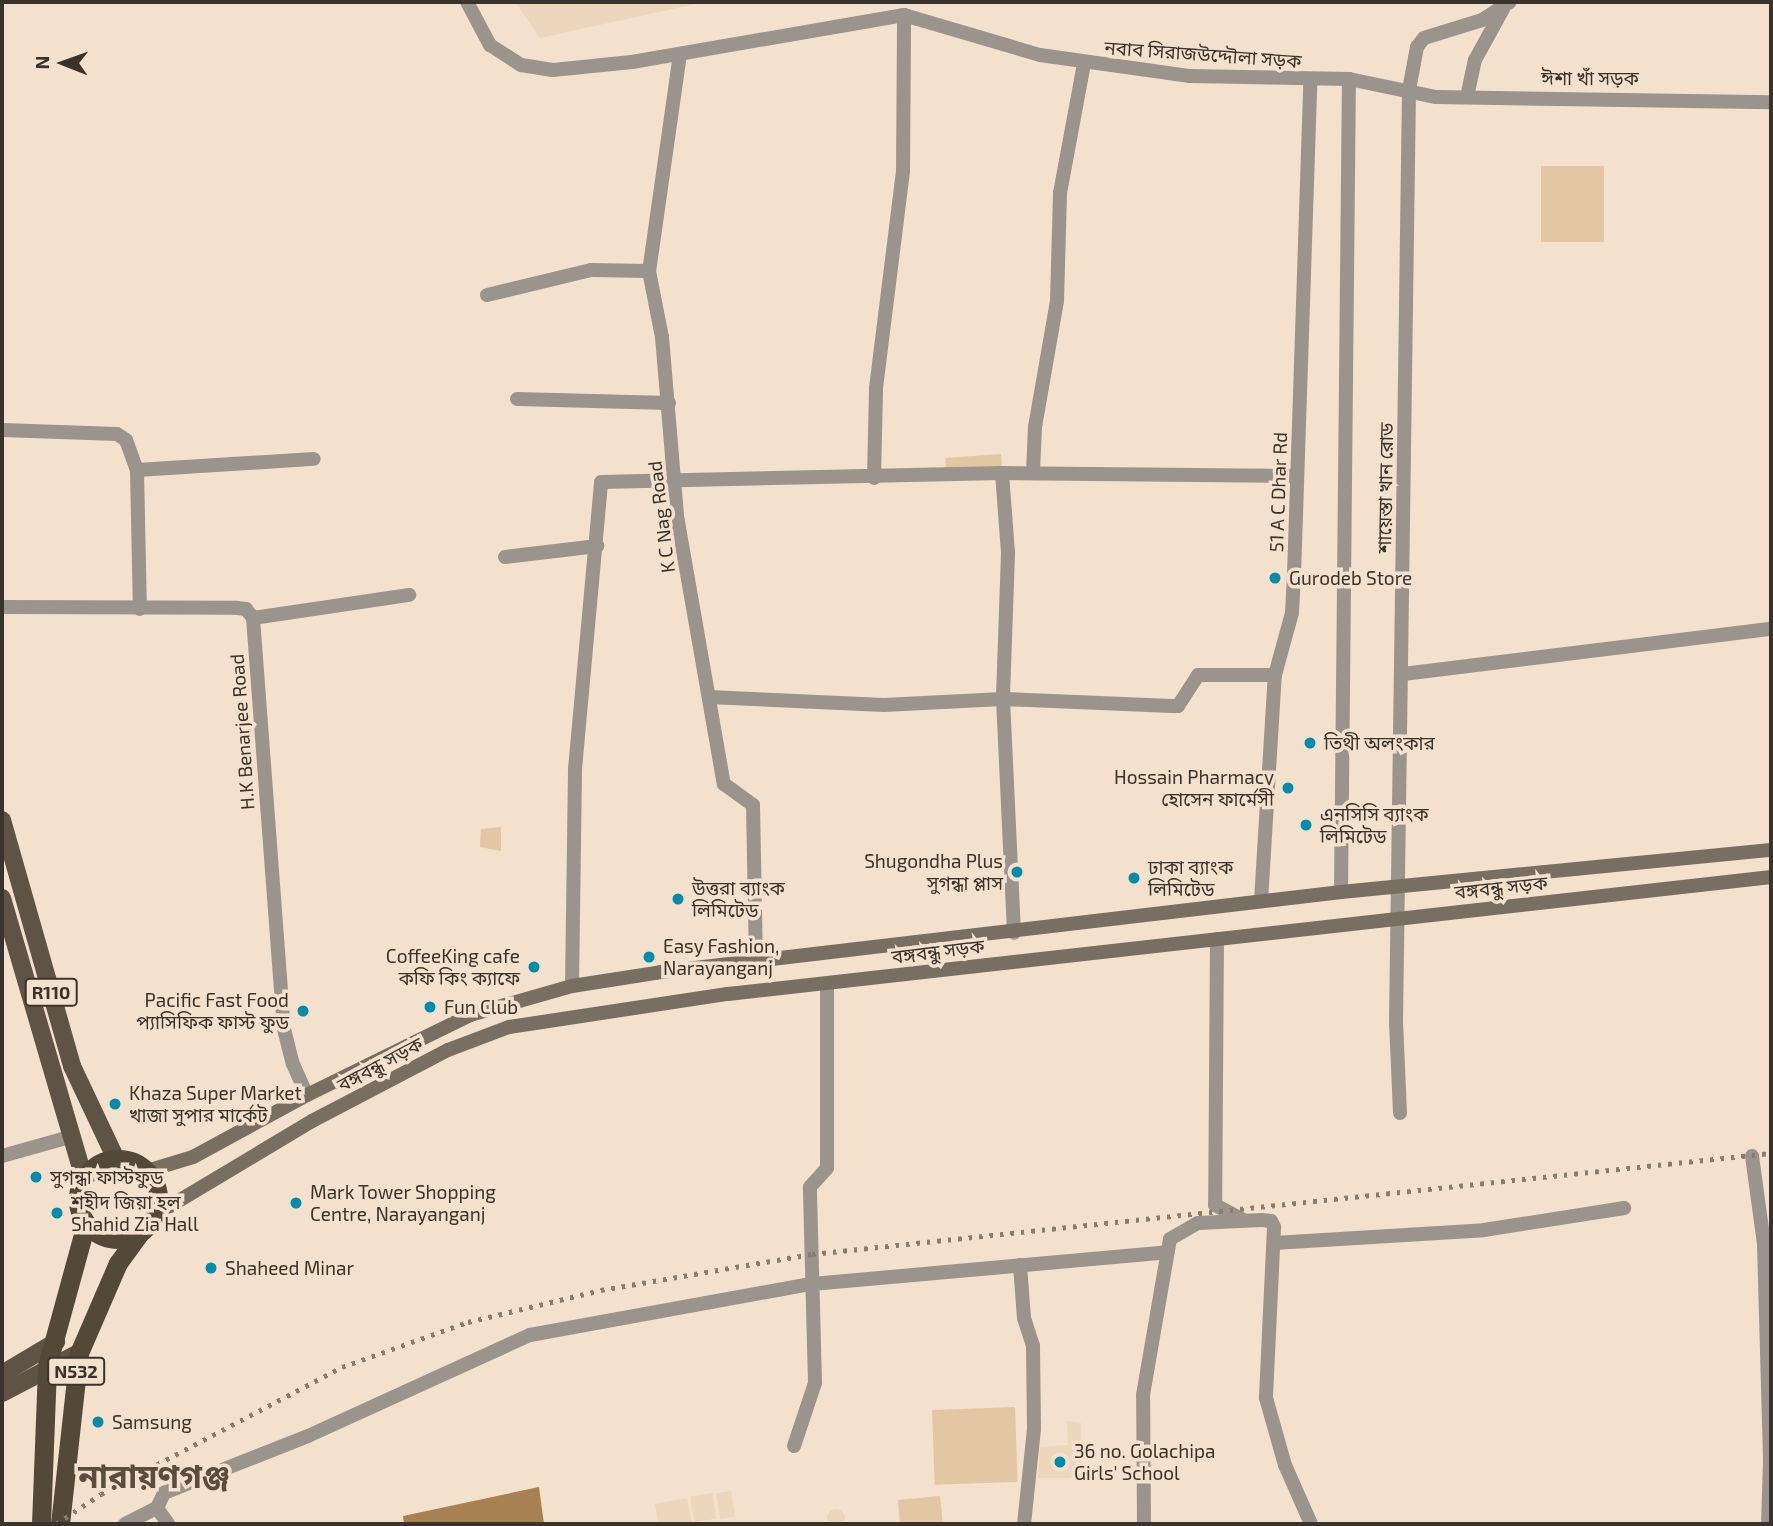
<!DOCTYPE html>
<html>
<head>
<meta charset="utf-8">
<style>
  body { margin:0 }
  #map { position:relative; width:1773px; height:1526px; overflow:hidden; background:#f3e1ce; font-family:"Exo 2","Noto Sans Bengali",sans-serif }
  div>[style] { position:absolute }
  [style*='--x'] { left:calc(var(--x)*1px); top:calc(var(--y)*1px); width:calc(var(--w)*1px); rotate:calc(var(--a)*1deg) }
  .built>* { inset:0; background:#ecd6bc; transform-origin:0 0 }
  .round { border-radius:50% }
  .green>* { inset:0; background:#e3c6a4; transform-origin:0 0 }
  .water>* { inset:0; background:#a78154 }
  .minor>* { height:14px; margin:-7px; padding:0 7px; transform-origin:7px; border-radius:7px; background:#9b948c }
  .tertiary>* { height:14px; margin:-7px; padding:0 7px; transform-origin:7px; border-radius:7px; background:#9b948c }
  .secondary>* { height:14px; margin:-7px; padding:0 7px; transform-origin:7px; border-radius:7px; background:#786e62 }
  .primary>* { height:18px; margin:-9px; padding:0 9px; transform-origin:9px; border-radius:9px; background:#5f5345 }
  .trunk>* { height:19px; margin:-9.5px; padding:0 9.5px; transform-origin:9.5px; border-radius:9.5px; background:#544838 }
  .trunk>.ring { margin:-9.5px; padding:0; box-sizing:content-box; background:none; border:19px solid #544838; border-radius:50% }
  .rail>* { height:5px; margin-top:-2.5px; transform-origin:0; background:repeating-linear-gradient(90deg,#897d70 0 3.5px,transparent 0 10.5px) }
  .dots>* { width:19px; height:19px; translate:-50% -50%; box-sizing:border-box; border:4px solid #f3e1ce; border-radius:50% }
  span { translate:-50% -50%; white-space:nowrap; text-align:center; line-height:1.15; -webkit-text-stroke:7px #f3e1ce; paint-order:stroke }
  .shield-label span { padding:2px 5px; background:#f3e1ce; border:2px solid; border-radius:5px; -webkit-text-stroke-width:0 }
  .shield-label { font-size:18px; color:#3a332b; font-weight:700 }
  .street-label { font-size:19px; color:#3a332b }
  .poi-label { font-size:19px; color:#3a332b }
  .left { translate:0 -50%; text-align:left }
  .right { translate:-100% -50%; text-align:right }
  .town-label { font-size:33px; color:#5b4d3d; font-weight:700 }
  .frame { position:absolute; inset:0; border:4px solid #3a332b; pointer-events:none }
  .north { position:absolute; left:28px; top:28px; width:70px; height:70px; -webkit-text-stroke:5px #f3e1ce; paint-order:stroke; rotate:271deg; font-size:19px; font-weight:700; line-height:28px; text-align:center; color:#3a332b }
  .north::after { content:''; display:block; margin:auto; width:24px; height:32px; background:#3a332b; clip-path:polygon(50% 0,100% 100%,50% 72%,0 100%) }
</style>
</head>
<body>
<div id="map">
  <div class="built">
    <i style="clip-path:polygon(515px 2px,704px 2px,540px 38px)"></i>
    <i style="clip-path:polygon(1067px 1421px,1081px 1423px,1081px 1478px,1038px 1478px,1040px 1447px,1068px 1445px)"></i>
    <i style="left:731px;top:1491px;width:26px;height:15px;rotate:81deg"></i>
    <i style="left:712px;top:1493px;width:26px;height:22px;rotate:81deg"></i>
    <i style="clip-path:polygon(687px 1498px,692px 1523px,659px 1524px,655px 1504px)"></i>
    <i class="round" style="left:827px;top:1509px;width:18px;height:18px"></i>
  </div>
  <div class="green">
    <i style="left:1541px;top:166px;width:63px;height:76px"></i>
    <i style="left:1001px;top:454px;width:16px;height:56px;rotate:86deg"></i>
    <i style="clip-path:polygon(501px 827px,501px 851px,480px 847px,481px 829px)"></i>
    <i style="left:1015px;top:1407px;width:75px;height:83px;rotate:88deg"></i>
    <i style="clip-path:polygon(940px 1496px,943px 1524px,900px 1524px,898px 1500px)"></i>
  </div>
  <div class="water">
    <i style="clip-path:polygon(539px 1487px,544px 1524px,404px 1524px,403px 1516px)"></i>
  </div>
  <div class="minor">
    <i style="--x:680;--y:54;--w:219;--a:98.1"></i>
    <i style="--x:649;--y:271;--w:67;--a:78.9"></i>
    <i style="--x:662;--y:337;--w:180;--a:85.2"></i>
    <i style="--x:677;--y:516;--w:272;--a:80.1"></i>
    <i style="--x:724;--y:784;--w:36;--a:36"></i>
    <i style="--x:753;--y:805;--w:156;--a:88.9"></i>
    <i style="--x:1467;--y:97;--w:38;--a:-78"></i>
    <i style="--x:1475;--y:60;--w:58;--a:-61.2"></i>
    <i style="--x:487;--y:295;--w:107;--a:-13.5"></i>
    <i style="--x:591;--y:270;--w:58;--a:1"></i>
    <i style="--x:517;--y:399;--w:152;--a:1.5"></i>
    <i style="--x:2;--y:430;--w:115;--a:2"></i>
    <i style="--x:117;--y:434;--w:11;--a:34"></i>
    <i style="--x:126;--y:440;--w:32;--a:70"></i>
    <i style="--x:137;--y:470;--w:139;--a:88.8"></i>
    <i style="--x:137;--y:470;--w:177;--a:-3.6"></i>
    <i style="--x:1033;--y:472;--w:45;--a:-87.5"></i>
    <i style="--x:1035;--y:427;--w:128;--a:-80.1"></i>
    <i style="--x:1057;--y:301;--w:108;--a:-88.4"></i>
    <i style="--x:1060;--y:193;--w:131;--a:-79.5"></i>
    <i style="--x:1002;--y:473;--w:80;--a:85.7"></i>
    <i style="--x:1008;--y:553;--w:146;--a:92"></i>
    <i style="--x:1003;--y:699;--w:234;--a:87.3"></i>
    <i style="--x:874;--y:478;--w:90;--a:-88.7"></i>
    <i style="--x:876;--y:388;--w:219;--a:-82.9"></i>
    <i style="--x:903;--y:171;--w:156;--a:-89.6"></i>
    <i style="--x:505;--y:557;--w:93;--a:-6.8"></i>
    <i style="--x:2;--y:607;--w:235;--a:0.2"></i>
    <i style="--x:237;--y:608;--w:9;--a:6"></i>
    <i style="--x:246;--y:609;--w:11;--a:52"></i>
    <i style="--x:253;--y:618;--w:412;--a:85.7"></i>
    <i style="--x:284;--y:1029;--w:36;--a:76"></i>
    <i style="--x:293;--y:1064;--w:34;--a:66"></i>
    <i style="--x:253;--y:618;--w:158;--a:-8.4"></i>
    <i style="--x:1403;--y:674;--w:371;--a:-7"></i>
    <i style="--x:709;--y:697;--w:175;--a:2.6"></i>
    <i style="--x:884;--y:705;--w:119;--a:-2.9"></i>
    <i style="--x:1003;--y:699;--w:169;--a:2.4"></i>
    <i style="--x:1172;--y:706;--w:6;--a:0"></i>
    <i style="--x:1178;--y:706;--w:37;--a:-57"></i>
    <i style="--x:1198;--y:675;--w:77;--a:0"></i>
    <i style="--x:1341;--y:892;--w:813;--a:-89.44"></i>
    <i style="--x:1261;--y:901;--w:226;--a:-86.5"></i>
    <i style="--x:1275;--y:675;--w:64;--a:-74.7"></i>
    <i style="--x:1292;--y:613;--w:38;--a:-87"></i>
    <i style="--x:1294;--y:575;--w:494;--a:-88.1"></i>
    <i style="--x:1217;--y:939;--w:266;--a:90.4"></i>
    <i style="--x:1215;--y:1205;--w:32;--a:28"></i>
    <i style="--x:572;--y:986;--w:217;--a:-89.2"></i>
    <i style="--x:575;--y:769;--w:288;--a:-84.8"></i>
    <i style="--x:601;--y:482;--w:401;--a:-1.3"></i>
    <i style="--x:1002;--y:473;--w:295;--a:0.6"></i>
    <i style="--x:1400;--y:1113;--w:91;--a:-92.5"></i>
    <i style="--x:1396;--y:1022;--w:932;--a:-89.2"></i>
    <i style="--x:1409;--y:90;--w:44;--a:-79.5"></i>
    <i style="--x:1417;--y:47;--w:11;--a:-52"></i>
    <i style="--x:1424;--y:38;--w:61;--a:-17.2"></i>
    <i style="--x:1482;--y:20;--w:33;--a:-33"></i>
    <i style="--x:2;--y:1156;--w:74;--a:-15.7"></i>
    <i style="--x:1752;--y:1156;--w:89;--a:82.2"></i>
    <i style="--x:1764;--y:1244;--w:217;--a:88.4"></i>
    <i style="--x:1770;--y:1461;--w:63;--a:91.8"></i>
    <i style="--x:1274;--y:1243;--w:210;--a:-3.5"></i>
    <i style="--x:1484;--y:1230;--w:142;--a:-8.9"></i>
    <i style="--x:1020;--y:1265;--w:53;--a:85.7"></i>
    <i style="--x:1024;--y:1318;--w:29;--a:72"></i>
    <i style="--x:1033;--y:1346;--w:83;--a:89.3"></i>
    <i style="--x:1034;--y:1429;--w:96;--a:96"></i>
    <i style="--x:794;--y:1446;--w:66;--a:-71.6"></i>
    <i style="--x:815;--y:1383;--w:196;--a:-91.5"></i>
    <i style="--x:810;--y:1187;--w:25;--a:-48"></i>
    <i style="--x:827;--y:1168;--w:185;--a:-90"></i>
    <i style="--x:157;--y:1508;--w:19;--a:55"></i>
    <i style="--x:125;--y:1524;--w:36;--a:-27"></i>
    <i style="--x:157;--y:1508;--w:17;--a:-65"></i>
    <i style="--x:164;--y:1493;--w:155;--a:-21.6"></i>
    <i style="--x:308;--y:1436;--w:244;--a:-24.5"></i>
    <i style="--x:530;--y:1335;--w:287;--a:-10.3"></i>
    <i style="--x:812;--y:1284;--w:357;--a:-5.1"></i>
    <i style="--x:1144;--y:1524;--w:129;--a:-90.4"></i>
    <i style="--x:1143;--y:1395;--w:158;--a:-80.2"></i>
    <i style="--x:1170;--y:1239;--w:32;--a:-30"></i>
    <i style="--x:1198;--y:1223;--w:64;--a:-2.7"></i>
    <i style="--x:1262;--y:1220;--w:9;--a:6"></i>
    <i style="--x:1271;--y:1221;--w:7;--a:63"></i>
    <i style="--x:1274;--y:1227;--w:171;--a:92.7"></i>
    <i style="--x:1266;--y:1398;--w:70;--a:74.2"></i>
    <i style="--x:1285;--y:1465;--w:64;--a:66.2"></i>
  </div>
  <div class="tertiary">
    <i style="--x:467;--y:2;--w:49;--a:61.9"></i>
    <i style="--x:490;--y:45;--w:37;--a:33"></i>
    <i style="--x:521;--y:65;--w:32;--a:9"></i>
    <i style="--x:553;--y:70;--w:79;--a:-5.8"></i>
    <i style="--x:632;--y:62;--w:276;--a:-9.8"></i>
    <i style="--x:904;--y:15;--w:142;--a:16.4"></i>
    <i style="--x:1040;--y:55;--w:150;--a:8"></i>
    <i style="--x:1189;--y:76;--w:160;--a:1.1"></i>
    <i style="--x:1349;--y:79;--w:89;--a:11.7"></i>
    <i style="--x:1436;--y:97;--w:335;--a:0.9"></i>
  </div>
  <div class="secondary">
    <i style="--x:147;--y:1171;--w:48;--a:-16.9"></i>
    <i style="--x:193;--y:1157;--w:130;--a:-28.5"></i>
    <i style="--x:307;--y:1095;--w:182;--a:-26.1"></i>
    <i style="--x:470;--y:1015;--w:106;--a:-15.9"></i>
    <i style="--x:572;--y:986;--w:90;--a:-8.9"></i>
    <i style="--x:661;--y:972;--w:685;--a:-6.71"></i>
    <i style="--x:1341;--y:892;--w:432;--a:-5.6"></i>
    <i style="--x:155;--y:1215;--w:183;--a:-30.9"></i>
    <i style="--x:312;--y:1121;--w:153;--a:-27.6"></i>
    <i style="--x:448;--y:1050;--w:65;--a:-20.7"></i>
    <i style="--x:509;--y:1027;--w:221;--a:-8.6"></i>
    <i style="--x:728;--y:994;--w:1050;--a:-6.4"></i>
  </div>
  <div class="primary">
    <i style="--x:2;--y:820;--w:256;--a:74.1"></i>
    <i style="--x:72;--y:1066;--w:103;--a:64.7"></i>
    <i style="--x:2;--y:898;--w:292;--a:73.7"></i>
    <i style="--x:2;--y:1374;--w:63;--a:-30.7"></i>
    <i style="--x:2;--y:1393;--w:87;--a:-27.5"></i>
  </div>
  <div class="trunk">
    <i class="ring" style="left:78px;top:1159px;width:61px;height:61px"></i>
    <i style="--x:41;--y:1524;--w:158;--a:-87.8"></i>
    <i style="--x:47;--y:1366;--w:148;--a:-74.7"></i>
    <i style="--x:60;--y:1524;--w:172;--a:-83.7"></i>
    <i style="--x:79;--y:1353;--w:98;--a:-66.6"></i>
    <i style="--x:118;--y:1263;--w:37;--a:-54"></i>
  </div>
  <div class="rail">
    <i style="--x:56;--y:1524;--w:54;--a:-33.7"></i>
    <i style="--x:101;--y:1494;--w:272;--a:-27.8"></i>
    <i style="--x:342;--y:1367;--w:134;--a:-19.7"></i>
    <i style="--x:468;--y:1322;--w:137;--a:-13.5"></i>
    <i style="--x:601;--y:1290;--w:214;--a:-9.7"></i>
    <i style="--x:812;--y:1254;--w:964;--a:-6.01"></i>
  </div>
  <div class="dots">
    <i style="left:1275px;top:578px;background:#008caa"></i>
    <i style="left:1310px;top:743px;background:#008caa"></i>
    <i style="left:1288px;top:788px;background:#008caa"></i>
    <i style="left:1306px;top:825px;background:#008caa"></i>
    <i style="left:1017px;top:872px;background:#008caa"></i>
    <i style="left:1134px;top:878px;background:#008caa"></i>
    <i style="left:678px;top:899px;background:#008caa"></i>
    <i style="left:649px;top:957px;background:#008caa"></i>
    <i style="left:534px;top:967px;background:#008caa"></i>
    <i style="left:430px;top:1007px;background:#008caa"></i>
    <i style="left:303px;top:1011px;background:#008caa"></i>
    <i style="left:115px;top:1104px;background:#008caa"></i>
    <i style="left:36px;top:1177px;background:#008caa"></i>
    <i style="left:296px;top:1203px;background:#008caa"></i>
    <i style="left:57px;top:1213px;background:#008caa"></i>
    <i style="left:211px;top:1268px;background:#008caa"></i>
    <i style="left:98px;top:1422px;background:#008caa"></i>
    <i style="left:1060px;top:1462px;background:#008caa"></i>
  </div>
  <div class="shield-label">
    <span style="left:51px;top:992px">R110</span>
    <span style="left:76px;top:1371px">N532</span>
  </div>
  <div class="street-label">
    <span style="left:1203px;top:54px;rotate:4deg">নবাব সিরাজউদ্দৌলা সড়ক</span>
    <span style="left:1590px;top:78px">ঈশা খাঁ সড়ক</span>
    <span style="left:1385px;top:488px;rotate:-89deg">শায়েস্তা খান রোড</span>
    <span style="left:1278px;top:492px;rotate:-88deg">51 A C Dhar Rd</span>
    <span style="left:661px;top:517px;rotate:-97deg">K C Nag Road</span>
    <span style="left:242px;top:732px;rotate:-94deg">H.K Benarjee Road</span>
    <span style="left:1501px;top:887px;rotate:-6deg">বঙ্গবন্ধু সড়ক</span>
    <span style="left:938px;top:951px;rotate:-7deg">বঙ্গবন্ধু সড়ক</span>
    <span style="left:380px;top:1064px;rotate:-28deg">বঙ্গবন্ধু সড়ক</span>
  </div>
  <div class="poi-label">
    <span class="left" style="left:1289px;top:578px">Gurodeb Store</span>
    <span class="left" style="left:1324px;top:743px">তিথী অলংকার</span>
    <span class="right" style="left:1274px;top:788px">Hossain Pharmacy<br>হোসেন ফার্মেসী</span>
    <span class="left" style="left:1320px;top:825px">এনসিসি ব্যাংক<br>লিমিটেড</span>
    <span class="right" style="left:1003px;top:872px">Shugondha Plus<br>সুগন্ধা প্লাস</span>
    <span class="left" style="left:1148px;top:878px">ঢাকা ব্যাংক<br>লিমিটেড</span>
    <span class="left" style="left:692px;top:899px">উত্তরা ব্যাংক<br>লিমিটেড</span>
    <span class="left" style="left:663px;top:957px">Easy Fashion,<br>Narayanganj</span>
    <span class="right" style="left:520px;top:967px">CoffeeKing cafe<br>কফি কিং ক্যাফে</span>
    <span class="right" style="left:289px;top:1011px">Pacific Fast Food<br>প্যাসিফিক ফাস্ট ফুড</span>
    <span class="left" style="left:444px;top:1007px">Fun Club</span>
    <span class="left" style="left:129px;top:1104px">Khaza Super Market<br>খাজা সুপার মার্কেট</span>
    <span class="left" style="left:50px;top:1177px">সুগন্ধা ফাস্টফুড</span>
    <span class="left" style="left:310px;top:1203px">Mark Tower Shopping<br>Centre, Narayanganj</span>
    <span class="left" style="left:71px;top:1213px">শহীদ জিয়া হল<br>Shahid Zia Hall</span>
    <span class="left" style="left:225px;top:1268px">Shaheed Minar</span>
    <span class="left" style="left:112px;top:1422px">Samsung</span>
    <span class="left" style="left:1074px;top:1462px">36 no. Golachipa<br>Girls' School</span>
  </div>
  <div class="town-label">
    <span style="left:154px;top:1476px">নারায়ণগঞ্জ</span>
  </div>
  <div class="frame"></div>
  <div class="north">N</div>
</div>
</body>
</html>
